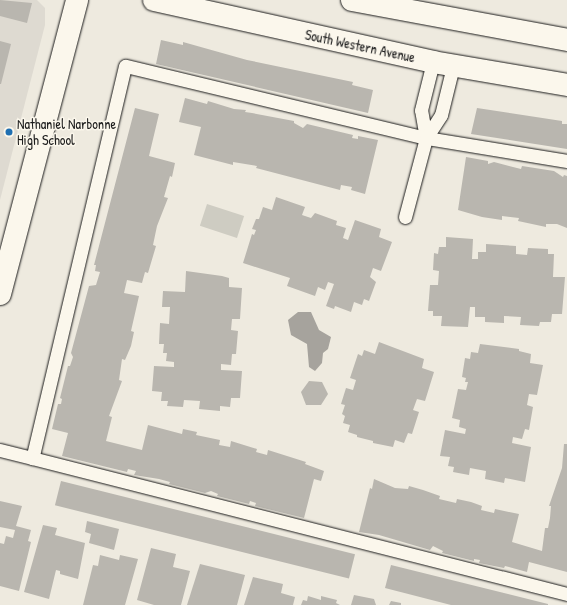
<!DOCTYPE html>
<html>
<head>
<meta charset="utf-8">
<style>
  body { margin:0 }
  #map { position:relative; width:567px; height:605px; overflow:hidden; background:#eeeadf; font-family:"Patrick Hand",sans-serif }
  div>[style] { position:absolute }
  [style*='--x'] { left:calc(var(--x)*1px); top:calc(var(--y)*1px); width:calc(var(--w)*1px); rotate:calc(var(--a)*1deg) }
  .built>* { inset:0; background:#dedad1 }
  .green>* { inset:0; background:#ceccc2; transform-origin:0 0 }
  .water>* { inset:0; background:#a6a39d }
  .building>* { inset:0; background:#b9b6af; transform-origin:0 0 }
  .roads { filter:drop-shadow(0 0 1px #1c1c1c) drop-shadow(0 0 1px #1c1c1c) }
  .lane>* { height:13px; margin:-6.5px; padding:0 6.5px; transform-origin:6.5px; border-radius:6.5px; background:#fbf7ec }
  .secondary>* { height:22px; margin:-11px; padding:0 11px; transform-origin:11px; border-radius:11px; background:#fbf7ec }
  .primary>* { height:22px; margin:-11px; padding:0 11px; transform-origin:11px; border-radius:11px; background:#fbf7ec }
  .dots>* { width:11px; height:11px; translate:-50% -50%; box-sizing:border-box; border:2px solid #fbf7ec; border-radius:50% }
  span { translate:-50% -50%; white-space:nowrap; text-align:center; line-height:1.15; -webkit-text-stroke:3px #fbf7ec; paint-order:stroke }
  .street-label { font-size:14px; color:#1c1c1c }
  .poi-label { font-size:14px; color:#1c1c1c }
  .left { translate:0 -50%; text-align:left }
</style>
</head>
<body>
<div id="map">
  <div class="built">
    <i style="clip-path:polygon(0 0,37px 0,45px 8px,45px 25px,0 200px)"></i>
  </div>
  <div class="green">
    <i style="left:207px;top:204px;width:39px;height:23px;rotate:18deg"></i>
  </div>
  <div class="water">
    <i style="clip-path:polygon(298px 312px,311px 312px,319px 330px,331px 337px,328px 349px,323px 353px,322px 363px,315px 371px,309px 367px,307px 344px,291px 335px,288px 320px)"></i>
  </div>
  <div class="building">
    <i style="clip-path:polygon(0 0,32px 3px,27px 23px,0 16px)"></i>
    <i style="clip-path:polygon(161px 40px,183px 45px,183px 42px,247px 60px,353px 82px,352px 85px,373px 90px,368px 113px,156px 64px)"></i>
    <i style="clip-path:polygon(0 41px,11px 44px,1px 84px,0 84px)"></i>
    <i style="clip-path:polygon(185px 98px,207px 104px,208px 101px,234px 109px,246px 110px,245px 112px,252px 113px,294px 121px,294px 123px,303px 128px,307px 124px,353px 135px,352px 138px,358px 139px,358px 136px,378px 140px,365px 194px,351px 190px,352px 187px,341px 185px,340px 190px,256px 168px,257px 166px,233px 162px,233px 165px,194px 155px,201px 127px,179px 122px)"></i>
    <i style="clip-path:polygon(135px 108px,159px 114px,149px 156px,175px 163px,172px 177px,170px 176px,164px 197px,168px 198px,157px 226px,153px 245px,156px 246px,148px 273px,145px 272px,142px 283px,127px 280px,124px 293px,139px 296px,131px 331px,134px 332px,131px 346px,125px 360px,122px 359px,119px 380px,122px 381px,109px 416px,112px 417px,106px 441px,142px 450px,148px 425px,182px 434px,183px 429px,197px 432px,196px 435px,220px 440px,219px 445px,230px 447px,231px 441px,257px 449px,256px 452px,267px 455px,268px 450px,306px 462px,305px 464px,324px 471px,321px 481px,314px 479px,304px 518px,255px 506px,256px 503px,250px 501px,249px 504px,217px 496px,218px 494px,211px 491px,205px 493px,169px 484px,170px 482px,159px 479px,134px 475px,136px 471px,128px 469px,127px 472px,62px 456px,68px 433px,52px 429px,58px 404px,61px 404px,62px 399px,60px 398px,68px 366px,70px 366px,73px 357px,71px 353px,89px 286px,96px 285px,100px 272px,95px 271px,96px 265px,94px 265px)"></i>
    <i style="clip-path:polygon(477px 108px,562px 121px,562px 124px,567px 124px,567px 149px,471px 134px)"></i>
    <i style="clip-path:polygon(466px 157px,488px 161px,488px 164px,494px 162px,521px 169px,522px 166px,554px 171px,563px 177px,564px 175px,567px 176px,567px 228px,557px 224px,546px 224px,546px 227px,518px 221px,519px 218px,502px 216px,502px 220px,482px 217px,458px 210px)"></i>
    <i style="clip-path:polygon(276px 197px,305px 207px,302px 215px,311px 218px,315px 213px,337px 221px,336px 225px,346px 228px,343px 238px,348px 240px,355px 220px,381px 229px,379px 237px,392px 242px,381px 271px,373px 268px,370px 277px,376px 282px,369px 301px,364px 299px,362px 305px,354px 302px,351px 312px,335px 306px,334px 309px,326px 306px,334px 284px,328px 282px,325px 290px,318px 287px,315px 296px,287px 286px,290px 278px,243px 263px,252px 234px,254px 235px,256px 230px,252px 229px,256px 219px,259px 219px,263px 207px,272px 210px)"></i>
    <i style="clip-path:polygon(446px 237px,473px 239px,472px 259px,478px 259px,478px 252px,486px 252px,486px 244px,516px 246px,516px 254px,527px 255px,528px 248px,548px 249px,548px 254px,554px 254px,553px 277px,565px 277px,562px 314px,552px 314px,551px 322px,540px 322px,539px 326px,520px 325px,521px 317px,504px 316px,504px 323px,485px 322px,485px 317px,475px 317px,475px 307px,470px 307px,468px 327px,441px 326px,442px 316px,433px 316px,433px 311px,428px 311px,430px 285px,438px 285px,439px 271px,433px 270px,434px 253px,438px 254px,439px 247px,446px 247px)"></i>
    <i style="clip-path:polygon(186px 271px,222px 276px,229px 278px,229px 287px,242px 288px,240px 319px,232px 319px,231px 330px,238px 331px,236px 354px,232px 354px,231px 365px,221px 364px,221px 370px,242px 371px,240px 398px,231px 398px,230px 407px,220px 406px,220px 411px,199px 409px,200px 401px,184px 400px,183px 407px,167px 406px,168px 401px,161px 401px,162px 392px,152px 391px,154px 366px,174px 367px,174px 362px,166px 361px,167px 353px,163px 353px,164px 344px,159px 344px,160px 323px,169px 324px,170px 307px,162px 307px,163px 291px,185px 292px)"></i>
    <i style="clip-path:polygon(379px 342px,424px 359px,422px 368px,434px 372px,425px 401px,417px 399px,413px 410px,419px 412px,412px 434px,408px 433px,404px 443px,395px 440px,393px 447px,373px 443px,373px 441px,357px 437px,357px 435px,348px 432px,350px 425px,343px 423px,345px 416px,342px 414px,345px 405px,341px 404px,346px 388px,353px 390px,356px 380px,350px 378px,358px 354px,362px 356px,364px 350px,375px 354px)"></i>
    <i style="clip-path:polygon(480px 344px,519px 349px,519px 351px,531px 354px,530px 363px,543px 365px,537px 395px,529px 394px,527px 405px,533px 407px,529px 430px,525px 429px,522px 439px,513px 437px,512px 443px,531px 447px,525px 482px,505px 478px,504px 483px,485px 479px,486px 471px,470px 468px,469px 475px,453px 472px,454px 467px,448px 466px,450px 457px,440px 456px,445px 430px,465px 434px,466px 429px,459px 427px,460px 420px,452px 418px,458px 389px,466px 390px,468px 382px,465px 382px,466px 378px,462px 377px,465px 358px,470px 359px,471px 352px,478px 353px)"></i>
    <i style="clip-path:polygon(309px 381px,322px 382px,328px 394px,321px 405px,306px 405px,301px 392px)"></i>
    <i style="clip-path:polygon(564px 444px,567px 444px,567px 572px,529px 562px,527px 572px,505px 566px,504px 568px,479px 563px,480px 560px,474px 559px,474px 561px,442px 553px,443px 551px,433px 546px,430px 550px,379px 535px,359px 532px,370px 488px,372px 489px,374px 479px,395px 488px,408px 489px,409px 486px,423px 490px,440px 496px,439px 499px,456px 503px,457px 499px,471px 502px,482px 506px,481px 510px,494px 513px,495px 509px,519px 514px,512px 542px,542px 551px,545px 528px,548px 528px,550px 518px,551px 506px,549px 506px,562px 468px)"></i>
    <i style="left:61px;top:481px;width:303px;height:25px;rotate:14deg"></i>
    <i style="clip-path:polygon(0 501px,22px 506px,16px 526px,31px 530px,28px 541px,31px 542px,19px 591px,0 586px,0 543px,4px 544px,6px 536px,13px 538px,15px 530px,0 527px)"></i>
    <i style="clip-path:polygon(87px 521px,119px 529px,114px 550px,89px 543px,91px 534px,85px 532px)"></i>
    <i style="clip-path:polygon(43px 525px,57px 528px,55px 535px,85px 543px,78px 579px,60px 574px,60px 571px,56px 570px,49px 599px,24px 592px)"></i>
    <i style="clip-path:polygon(151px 548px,176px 554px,173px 567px,190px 571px,181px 605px,154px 605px,137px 600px)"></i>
    <i style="clip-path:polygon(100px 555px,119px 560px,120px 555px,138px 559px,125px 605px,83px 605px,93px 565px,98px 566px)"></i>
    <i style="clip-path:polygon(200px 564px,245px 575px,237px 605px,187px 605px)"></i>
    <i style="clip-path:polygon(391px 565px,548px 604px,548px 605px,451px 605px,385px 588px)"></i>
    <i style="clip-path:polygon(253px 577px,283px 584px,281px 593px,295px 597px,293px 605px,244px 605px)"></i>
    <i style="clip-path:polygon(354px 595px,374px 599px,376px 605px,351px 605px)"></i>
    <i style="clip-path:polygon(308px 596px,321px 600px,321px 596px,337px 600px,336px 603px,340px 605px,301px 605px,303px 600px,307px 601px)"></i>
    <i style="clip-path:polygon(391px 601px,401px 603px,401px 605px,389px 605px)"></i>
  </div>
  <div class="roads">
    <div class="lane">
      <i style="--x:426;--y:138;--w:28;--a:-100"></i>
      <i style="--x:421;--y:110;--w:49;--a:-76"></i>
      <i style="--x:567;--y:161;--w:143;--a:-170.7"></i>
      <i style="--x:426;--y:138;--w:309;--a:-166.5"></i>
      <i style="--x:125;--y:66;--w:403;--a:103.3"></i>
      <i style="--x:32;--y:458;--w:552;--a:14.26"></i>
      <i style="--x:405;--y:217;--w:82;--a:-75.1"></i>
      <i style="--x:426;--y:138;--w:27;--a:-57"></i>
      <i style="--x:441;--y:115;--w:50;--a:-76.2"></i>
      <i style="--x:0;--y:450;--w:33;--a:14"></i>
    </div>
    <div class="secondary">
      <i style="--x:0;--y:294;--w:304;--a:-75.3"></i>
    </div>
    <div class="primary">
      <i style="--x:154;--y:0;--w:286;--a:12.5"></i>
      <i style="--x:433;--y:62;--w:136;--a:9.7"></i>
      <i style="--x:352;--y:0;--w:219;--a:10.5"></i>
    </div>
  </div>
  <div class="dots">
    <i style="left:9px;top:132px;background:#1f6fb2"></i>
  </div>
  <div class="street-label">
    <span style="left:360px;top:46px;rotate:12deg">South Western Avenue</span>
  </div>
  <div class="poi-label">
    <span class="left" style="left:17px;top:132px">Nathaniel Narbonne<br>High School</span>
  </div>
</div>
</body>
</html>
